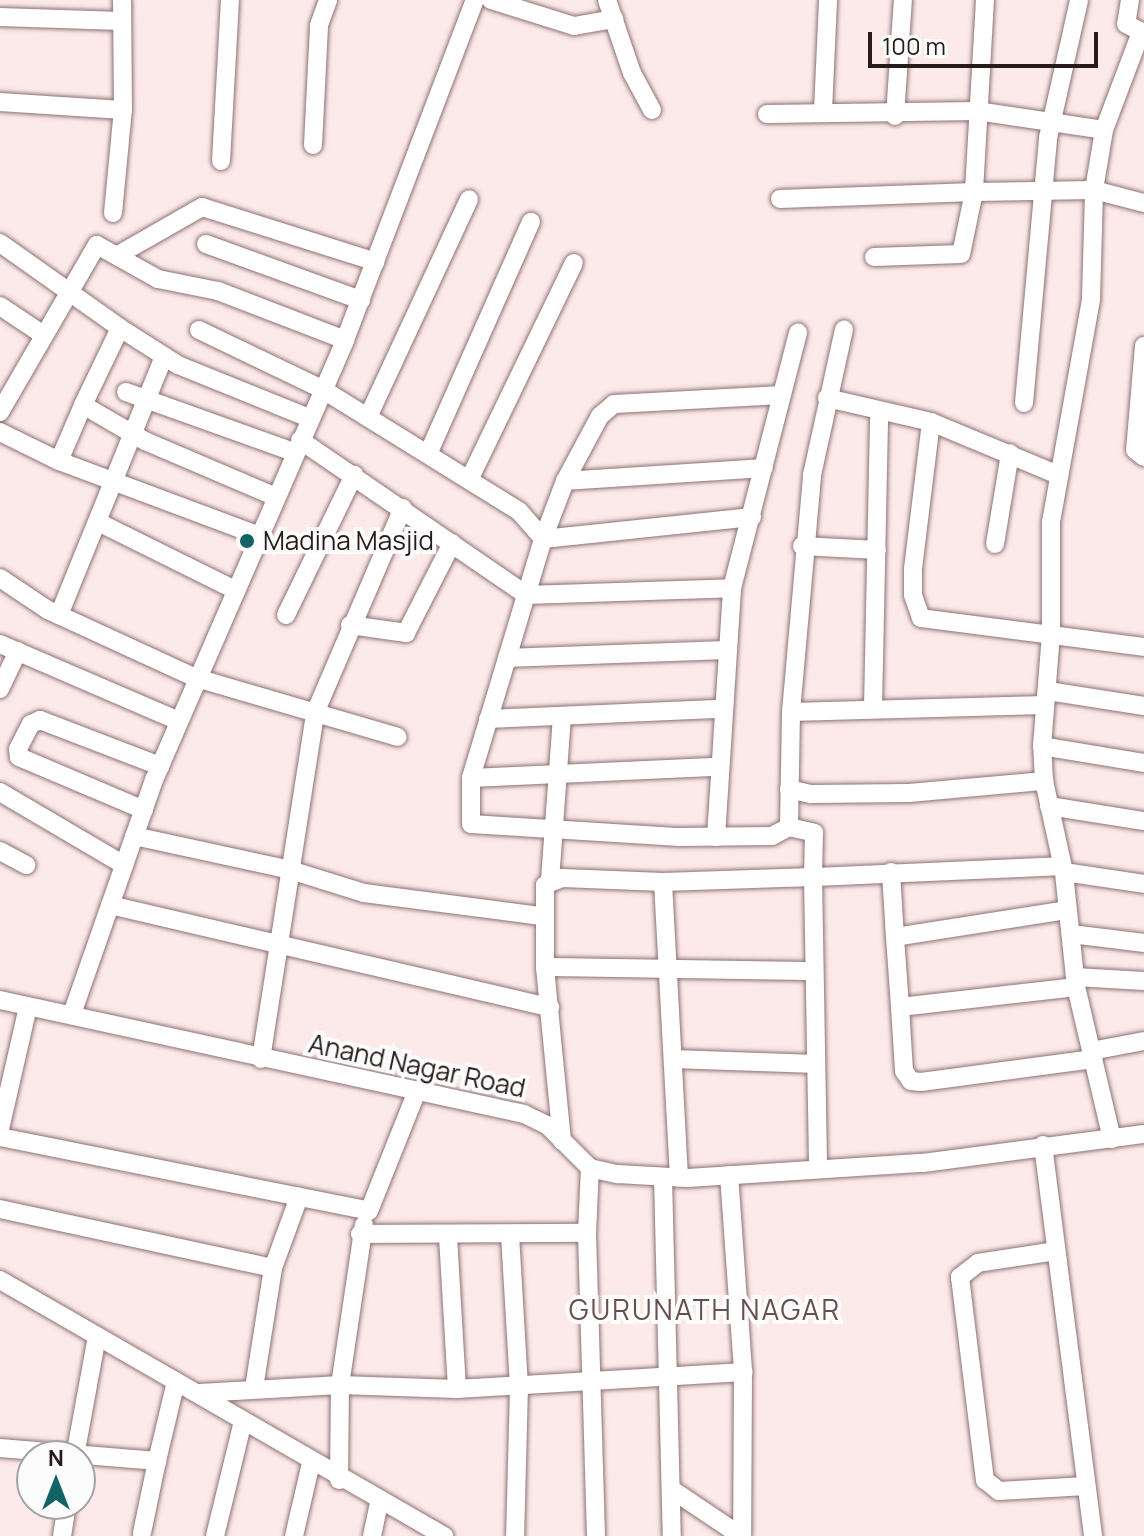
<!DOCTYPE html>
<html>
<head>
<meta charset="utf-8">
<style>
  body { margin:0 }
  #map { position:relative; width:1144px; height:1536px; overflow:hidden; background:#fce9ea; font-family:Manrope,sans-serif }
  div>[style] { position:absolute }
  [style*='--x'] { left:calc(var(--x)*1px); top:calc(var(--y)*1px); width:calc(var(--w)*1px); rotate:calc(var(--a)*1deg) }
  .roads { filter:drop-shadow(0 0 2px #8d7272) drop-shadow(0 0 2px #8d7272) }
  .minor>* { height:18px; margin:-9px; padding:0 9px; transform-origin:9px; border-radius:9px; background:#fff }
  .dots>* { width:22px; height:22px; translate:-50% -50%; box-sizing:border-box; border:4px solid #fcfcfc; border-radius:50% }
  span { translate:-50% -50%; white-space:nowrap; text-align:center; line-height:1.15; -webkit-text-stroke:8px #fcfcfc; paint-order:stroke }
  .poi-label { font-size:26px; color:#261b1b }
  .left { translate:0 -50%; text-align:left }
  .street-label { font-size:26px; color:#261b1b }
  .neighbourhood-label { font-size:28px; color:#684f4f; letter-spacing:2px }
  .north { position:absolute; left:16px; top:1440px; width:80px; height:80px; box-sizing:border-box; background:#fcfcfc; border:2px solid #a6a2a2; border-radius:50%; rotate:0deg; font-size:22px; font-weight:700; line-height:32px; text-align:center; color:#261b1b }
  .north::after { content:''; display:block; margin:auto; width:28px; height:36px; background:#126364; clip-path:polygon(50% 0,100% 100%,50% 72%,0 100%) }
  .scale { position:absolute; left:868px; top:32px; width:230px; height:36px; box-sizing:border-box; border:4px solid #261b1b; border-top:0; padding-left:10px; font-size:24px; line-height:28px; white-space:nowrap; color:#261b1b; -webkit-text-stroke:6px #fcfcfc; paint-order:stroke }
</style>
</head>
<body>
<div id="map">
  <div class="roads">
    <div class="minor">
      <i style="--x:491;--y:0;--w:87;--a:17.4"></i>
      <i style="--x:574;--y:26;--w:41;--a:-9.9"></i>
      <i style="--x:607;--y:0;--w:77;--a:71.1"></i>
      <i style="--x:632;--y:73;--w:42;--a:61.6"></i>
      <i style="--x:985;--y:0;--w:192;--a:93.3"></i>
      <i style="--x:974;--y:192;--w:120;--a:-1"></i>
      <i style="--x:1094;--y:190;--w:52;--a:14.6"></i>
      <i style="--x:1130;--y:0;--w:24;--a:99"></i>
      <i style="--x:1126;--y:24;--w:20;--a:27"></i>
      <i style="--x:0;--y:17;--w:121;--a:1.9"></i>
      <i style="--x:0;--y:102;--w:123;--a:3.7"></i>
      <i style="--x:823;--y:111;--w:111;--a:-87.4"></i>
      <i style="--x:767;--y:114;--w:210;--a:-0.8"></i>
      <i style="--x:977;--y:111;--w:128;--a:8.5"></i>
      <i style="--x:895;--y:116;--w:116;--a:-86.1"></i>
      <i style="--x:313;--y:145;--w:120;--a:-87.1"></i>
      <i style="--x:319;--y:25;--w:27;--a:-70"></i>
      <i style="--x:221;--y:161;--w:161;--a:-86.8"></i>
      <i style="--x:780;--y:199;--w:194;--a:-2.1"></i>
      <i style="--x:974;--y:192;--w:63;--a:101.8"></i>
      <i style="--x:961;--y:254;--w:87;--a:178"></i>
      <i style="--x:113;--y:213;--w:103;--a:-84.5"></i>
      <i style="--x:123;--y:110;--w:110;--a:-90.5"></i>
      <i style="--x:0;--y:243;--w:147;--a:35.3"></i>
      <i style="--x:206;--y:244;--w:165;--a:19.9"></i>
      <i style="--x:118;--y:255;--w:97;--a:-29.7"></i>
      <i style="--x:202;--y:207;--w:182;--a:17.5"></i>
      <i style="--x:0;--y:306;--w:50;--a:33.7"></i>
      <i style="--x:199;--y:330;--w:136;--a:25.6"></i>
      <i style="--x:322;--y:389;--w:232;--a:31.8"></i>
      <i style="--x:519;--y:511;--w:37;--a:49"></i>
      <i style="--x:543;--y:539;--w:250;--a:106.8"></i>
      <i style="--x:471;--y:778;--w:46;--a:90"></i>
      <i style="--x:471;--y:824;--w:209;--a:3.6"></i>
      <i style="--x:680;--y:837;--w:92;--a:-0.6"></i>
      <i style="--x:772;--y:836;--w:19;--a:-28"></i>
      <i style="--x:1144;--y:346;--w:104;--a:94.9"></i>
      <i style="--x:1135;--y:450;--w:11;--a:38"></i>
      <i style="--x:126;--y:392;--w:178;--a:19.7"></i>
      <i style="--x:827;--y:398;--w:107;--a:13"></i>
      <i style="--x:931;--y:422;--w:135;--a:22.6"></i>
      <i style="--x:1024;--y:403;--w:266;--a:-84.8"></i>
      <i style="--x:1048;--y:138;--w:141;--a:-77.3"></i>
      <i style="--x:83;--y:405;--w:72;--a:30.1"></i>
      <i style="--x:145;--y:441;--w:140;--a:23.1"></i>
      <i style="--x:0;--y:412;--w:193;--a:-59.9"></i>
      <i style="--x:97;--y:245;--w:70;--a:29.1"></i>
      <i style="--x:158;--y:279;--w:61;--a:11.3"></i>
      <i style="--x:218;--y:291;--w:136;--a:21.1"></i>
      <i style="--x:368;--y:417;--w:240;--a:-65.1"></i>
      <i style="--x:931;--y:422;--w:148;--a:97"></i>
      <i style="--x:913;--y:569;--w:26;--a:90"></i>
      <i style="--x:913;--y:595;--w:24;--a:71"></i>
      <i style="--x:921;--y:618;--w:225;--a:7.4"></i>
      <i style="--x:0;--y:432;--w:66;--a:26.2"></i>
      <i style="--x:300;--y:440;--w:274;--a:34.4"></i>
      <i style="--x:526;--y:595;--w:206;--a:-1.9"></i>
      <i style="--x:428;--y:454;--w:254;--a:-66.1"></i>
      <i style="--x:469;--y:480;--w:241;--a:-64.2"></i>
      <i style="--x:565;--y:481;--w:74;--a:-61.7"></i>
      <i style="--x:600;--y:416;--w:18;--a:-41"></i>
      <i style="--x:614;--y:404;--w:168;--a:-3.1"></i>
      <i style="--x:752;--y:517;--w:210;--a:174"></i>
      <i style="--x:543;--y:539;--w:62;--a:-69.2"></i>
      <i style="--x:565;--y:481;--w:199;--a:-3.7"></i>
      <i style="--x:100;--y:523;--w:148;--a:26.4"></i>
      <i style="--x:257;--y:535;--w:211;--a:-159.5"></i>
      <i style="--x:59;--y:461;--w:61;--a:-66.8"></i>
      <i style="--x:83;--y:405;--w:85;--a:-64.3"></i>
      <i style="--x:120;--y:328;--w:69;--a:32.5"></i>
      <i style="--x:178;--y:365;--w:141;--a:22"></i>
      <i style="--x:995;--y:544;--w:92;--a:-80.6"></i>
      <i style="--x:802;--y:546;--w:75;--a:3.1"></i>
      <i style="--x:0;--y:578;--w:58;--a:33.7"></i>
      <i style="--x:48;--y:610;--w:163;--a:24.7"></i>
      <i style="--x:196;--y:678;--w:210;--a:16.3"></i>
      <i style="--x:59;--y:615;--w:279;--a:-67.9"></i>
      <i style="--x:286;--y:615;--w:156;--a:-64.1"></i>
      <i style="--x:350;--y:625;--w:57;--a:8.1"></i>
      <i style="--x:406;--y:633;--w:101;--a:-62.9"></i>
      <i style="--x:0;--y:644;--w:195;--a:23.3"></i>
      <i style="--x:507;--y:658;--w:217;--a:-2.1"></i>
      <i style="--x:0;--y:689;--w:42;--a:-64.7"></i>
      <i style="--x:1048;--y:691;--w:97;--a:8.9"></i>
      <i style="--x:1045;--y:705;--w:254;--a:178.4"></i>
      <i style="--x:791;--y:712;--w:115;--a:91"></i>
      <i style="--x:789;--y:827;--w:26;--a:13"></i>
      <i style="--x:814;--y:833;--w:44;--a:91.3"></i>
      <i style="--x:813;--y:877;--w:248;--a:-2.5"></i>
      <i style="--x:873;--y:708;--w:297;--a:-88.8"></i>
      <i style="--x:791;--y:712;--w:238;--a:-84.9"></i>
      <i style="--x:812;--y:475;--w:149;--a:-77.6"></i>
      <i style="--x:488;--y:719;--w:233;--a:-2.5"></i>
      <i style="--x:1042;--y:746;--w:103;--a:9.5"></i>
      <i style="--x:471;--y:778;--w:246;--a:-2.6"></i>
      <i style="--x:789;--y:789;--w:23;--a:13"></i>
      <i style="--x:811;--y:794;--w:98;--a:-0.6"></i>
      <i style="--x:909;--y:793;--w:136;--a:-5.1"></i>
      <i style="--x:0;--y:792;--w:144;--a:30.5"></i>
      <i style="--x:1049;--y:806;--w:96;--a:9"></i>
      <i style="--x:144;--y:810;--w:136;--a:-157"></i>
      <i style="--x:19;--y:757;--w:8;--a:-97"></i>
      <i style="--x:18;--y:749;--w:28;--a:-63"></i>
      <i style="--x:31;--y:724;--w:10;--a:-24"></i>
      <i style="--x:40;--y:720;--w:129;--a:21"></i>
      <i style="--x:134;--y:836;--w:157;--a:12.2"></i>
      <i style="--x:287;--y:869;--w:81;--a:17.3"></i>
      <i style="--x:364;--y:893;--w:179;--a:7.4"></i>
      <i style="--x:716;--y:837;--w:250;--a:-86.3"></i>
      <i style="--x:732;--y:588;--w:264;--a:-75.5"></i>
      <i style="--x:0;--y:851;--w:30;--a:28"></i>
      <i style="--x:891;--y:872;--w:65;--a:86.5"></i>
      <i style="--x:1064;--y:872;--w:81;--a:8.5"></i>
      <i style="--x:550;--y:880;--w:164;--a:-85.8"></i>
      <i style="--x:663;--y:882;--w:296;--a:86.9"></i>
      <i style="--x:110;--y:905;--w:452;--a:13.1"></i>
      <i style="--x:1071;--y:934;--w:74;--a:7"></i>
      <i style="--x:545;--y:967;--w:267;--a:0.9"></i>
      <i style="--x:1075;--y:977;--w:69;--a:3.3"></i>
      <i style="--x:1076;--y:987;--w:177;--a:173.5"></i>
      <i style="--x:900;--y:1007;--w:64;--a:86.4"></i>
      <i style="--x:904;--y:1071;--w:12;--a:55"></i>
      <i style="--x:911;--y:1081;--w:10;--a:6"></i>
      <i style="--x:921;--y:1082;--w:174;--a:-7.6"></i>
      <i style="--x:0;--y:1000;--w:536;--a:12.27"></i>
      <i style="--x:524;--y:1114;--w:25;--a:26"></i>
      <i style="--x:547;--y:1125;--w:61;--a:45"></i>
      <i style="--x:590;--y:1168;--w:28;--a:13"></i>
      <i style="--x:617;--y:1174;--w:71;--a:3.2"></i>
      <i style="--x:688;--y:1178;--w:235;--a:-3.7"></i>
      <i style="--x:923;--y:1163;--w:223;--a:-7.5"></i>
      <i style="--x:900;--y:1007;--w:70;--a:-94.1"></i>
      <i style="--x:895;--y:937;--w:174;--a:-8.9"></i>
      <i style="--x:72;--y:1014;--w:248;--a:-70.7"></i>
      <i style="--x:154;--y:780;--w:480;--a:-66.5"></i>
      <i style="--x:345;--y:340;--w:364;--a:-69.1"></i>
      <i style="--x:1091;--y:1051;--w:54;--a:-10.7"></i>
      <i style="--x:261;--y:1059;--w:350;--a:-81.1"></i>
      <i style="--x:315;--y:713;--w:223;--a:-66.8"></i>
      <i style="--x:674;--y:1059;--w:141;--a:2"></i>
      <i style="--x:0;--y:1129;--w:125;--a:-77.1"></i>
      <i style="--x:0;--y:1137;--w:376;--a:11.3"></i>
      <i style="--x:369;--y:1211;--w:129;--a:-68.2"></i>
      <i style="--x:1112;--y:1139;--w:156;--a:-103.3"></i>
      <i style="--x:1076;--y:987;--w:116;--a:-96"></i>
      <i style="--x:1064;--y:872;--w:93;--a:-102.4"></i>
      <i style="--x:1044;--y:781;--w:35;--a:-93"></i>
      <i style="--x:1042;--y:746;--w:112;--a:-85.4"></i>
      <i style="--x:1051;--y:634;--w:112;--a:-90"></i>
      <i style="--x:1051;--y:522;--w:227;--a:-79.8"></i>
      <i style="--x:1091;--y:299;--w:109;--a:-88.4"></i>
      <i style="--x:1094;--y:190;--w:61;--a:-80.5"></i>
      <i style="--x:1104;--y:130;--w:105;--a:-69.3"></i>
      <i style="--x:562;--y:1141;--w:175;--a:-95.6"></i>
      <i style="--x:545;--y:967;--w:82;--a:-90"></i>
      <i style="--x:545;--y:885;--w:18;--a:-22"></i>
      <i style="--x:562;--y:878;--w:101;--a:2.3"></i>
      <i style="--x:663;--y:882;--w:150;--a:-1.9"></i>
      <i style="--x:813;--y:877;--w:292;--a:89"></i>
      <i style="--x:1043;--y:1145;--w:394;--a:82.7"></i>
      <i style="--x:729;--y:1175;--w:197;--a:85.9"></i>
      <i style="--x:743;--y:1372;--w:164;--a:90.3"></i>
      <i style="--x:663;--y:1177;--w:359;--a:88.6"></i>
      <i style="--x:0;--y:1209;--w:279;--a:12.2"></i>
      <i style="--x:273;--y:1268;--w:76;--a:-69.9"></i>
      <i style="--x:587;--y:1233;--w:303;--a:88.3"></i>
      <i style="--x:360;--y:1234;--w:227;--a:-0.3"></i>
      <i style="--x:587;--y:1233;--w:65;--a:-87.4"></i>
      <i style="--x:510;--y:1235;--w:152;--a:86.6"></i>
      <i style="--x:519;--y:1387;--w:149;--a:91.5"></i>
      <i style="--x:448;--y:1237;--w:152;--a:86.6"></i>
      <i style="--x:1056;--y:1251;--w:79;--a:171.3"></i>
      <i style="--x:978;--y:1263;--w:23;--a:142"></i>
      <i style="--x:960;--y:1277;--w:205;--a:83"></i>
      <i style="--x:985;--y:1480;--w:18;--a:38"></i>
      <i style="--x:999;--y:1491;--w:87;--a:-3.3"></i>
      <i style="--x:0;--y:1280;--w:513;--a:29.97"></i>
      <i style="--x:254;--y:1388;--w:121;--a:-81"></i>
      <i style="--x:200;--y:1393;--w:140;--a:-3.3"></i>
      <i style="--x:340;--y:1385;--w:117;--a:2"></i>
      <i style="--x:457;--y:1389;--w:287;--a:-3.4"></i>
      <i style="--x:0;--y:1448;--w:158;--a:4.7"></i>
      <i style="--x:157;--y:1461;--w:74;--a:101.8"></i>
      <i style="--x:75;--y:1456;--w:122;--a:-79.6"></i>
      <i style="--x:157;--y:1461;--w:82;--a:-76.6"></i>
      <i style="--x:339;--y:1480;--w:95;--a:-89.4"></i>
      <i style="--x:340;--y:1385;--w:162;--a:-81.5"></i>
      <i style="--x:671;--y:1489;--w:84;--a:33.9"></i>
      <i style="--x:62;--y:1536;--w:32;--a:-81"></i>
      <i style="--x:215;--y:1536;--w:118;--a:-76.3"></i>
      <i style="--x:294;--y:1536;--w:75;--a:-76.9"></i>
      <i style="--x:372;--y:1536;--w:34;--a:-78"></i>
    </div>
  </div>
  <div class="dots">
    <i style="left:247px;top:541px;background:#126364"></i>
  </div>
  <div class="poi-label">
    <span class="left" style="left:263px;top:541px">Madina Masjid</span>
  </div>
  <div class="street-label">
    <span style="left:417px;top:1066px;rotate:12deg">Anand Nagar Road</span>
  </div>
  <div class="neighbourhood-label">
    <span style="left:705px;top:1309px">GURUNATH NAGAR</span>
  </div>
  <div class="north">N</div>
  <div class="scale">100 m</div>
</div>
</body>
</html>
